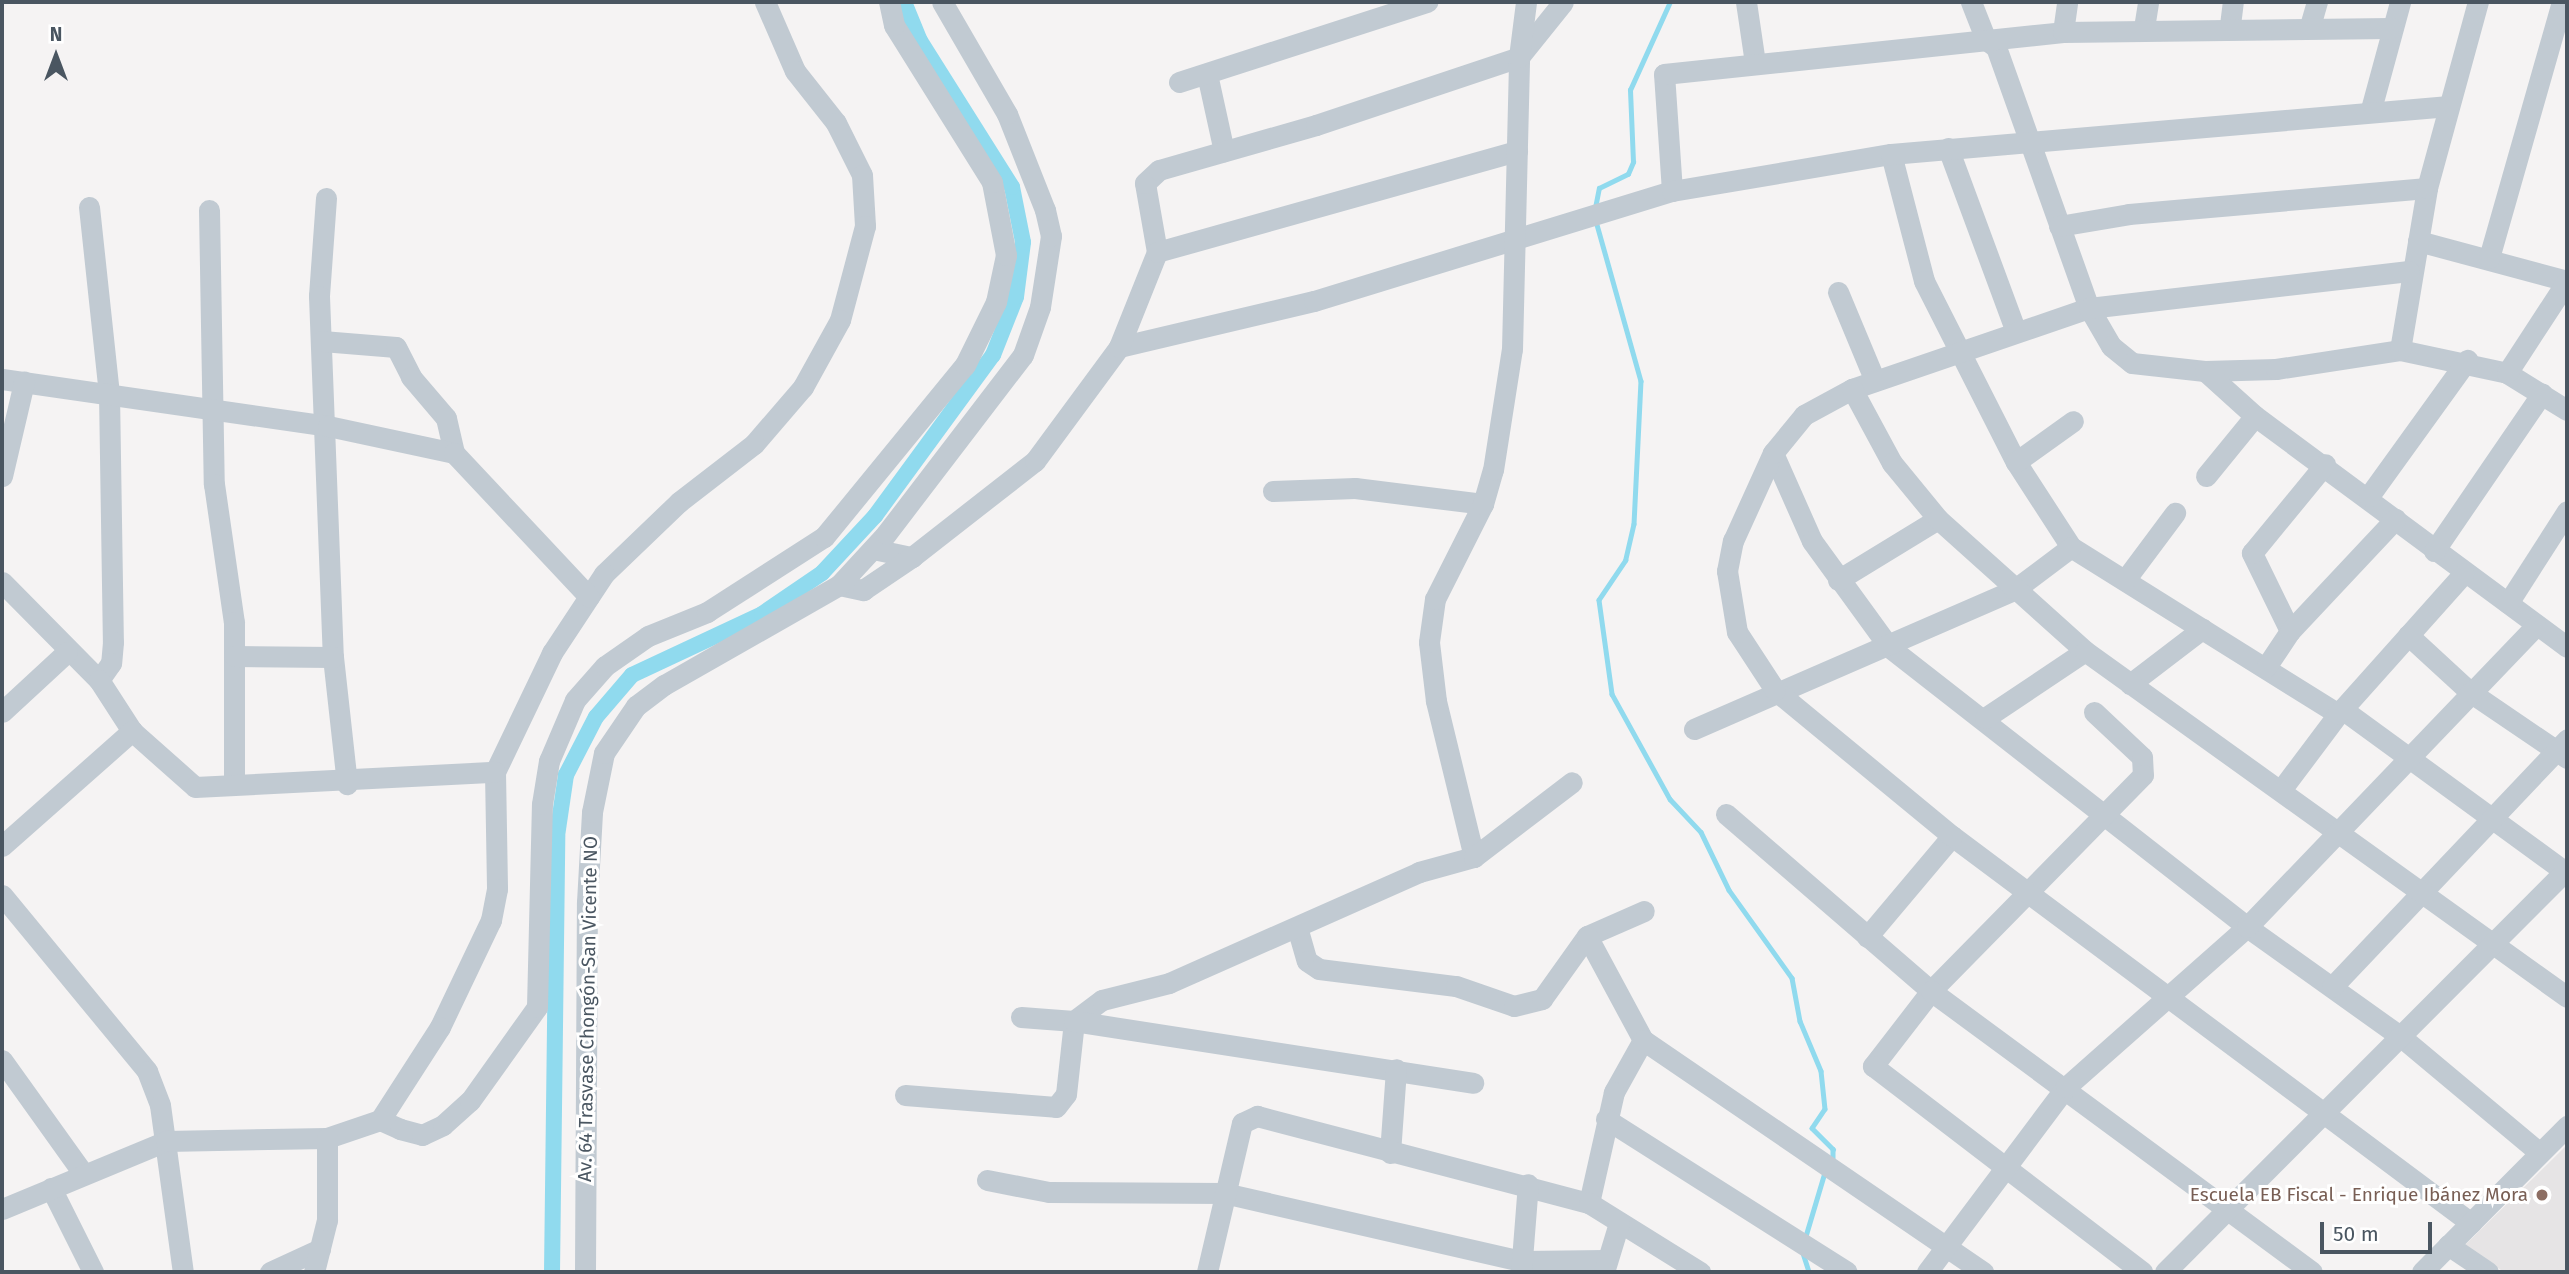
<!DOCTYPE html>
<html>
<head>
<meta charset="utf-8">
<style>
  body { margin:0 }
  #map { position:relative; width:2569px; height:1274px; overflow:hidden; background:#f5f3f3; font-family:"Fira Sans",sans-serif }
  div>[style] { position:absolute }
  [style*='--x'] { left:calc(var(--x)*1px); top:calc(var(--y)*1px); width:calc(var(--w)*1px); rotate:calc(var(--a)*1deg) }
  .education>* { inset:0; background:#e6e4e5 }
  .stream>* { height:4.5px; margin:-2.25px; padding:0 2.25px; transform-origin:2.25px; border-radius:2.25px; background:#90daee }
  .canal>* { height:16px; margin:-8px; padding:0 8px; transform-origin:8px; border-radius:8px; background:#90daee }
  .minor>* { height:21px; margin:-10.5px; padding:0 10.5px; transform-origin:10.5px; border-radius:10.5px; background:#c1cad2 }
  .dots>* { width:19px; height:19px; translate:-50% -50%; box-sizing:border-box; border:4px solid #fff; border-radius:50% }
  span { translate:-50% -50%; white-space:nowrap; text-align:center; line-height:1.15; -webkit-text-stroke:6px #fff; paint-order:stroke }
  .street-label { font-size:19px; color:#4a5661 }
  .education-label { font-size:19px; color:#785e54 }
  .right { translate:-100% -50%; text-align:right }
  .frame { position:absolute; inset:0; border:4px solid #4a5661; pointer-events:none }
  .north { position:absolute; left:21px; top:21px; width:70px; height:70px; -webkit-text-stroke:5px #fff; paint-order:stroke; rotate:0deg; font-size:19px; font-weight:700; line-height:28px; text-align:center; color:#4a5661 }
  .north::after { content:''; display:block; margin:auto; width:24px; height:32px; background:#4a5661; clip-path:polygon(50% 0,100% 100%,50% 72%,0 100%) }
  .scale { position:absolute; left:2320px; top:1222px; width:112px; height:32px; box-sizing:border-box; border:4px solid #4a5661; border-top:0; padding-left:9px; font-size:21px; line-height:24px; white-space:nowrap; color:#4a5661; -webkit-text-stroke:5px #fff; paint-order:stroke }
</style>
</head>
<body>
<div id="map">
  <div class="education">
    <i style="clip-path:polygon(2567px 1145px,2567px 1272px,2504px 1272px,2464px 1246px)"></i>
  </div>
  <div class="stream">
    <i style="--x:1595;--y:208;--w:20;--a:-79"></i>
    <i style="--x:1599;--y:188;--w:32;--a:-26"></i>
    <i style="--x:1628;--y:174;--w:13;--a:-67"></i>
    <i style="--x:1633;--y:162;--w:72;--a:-92.4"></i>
    <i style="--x:1630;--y:90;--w:97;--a:-65.6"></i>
    <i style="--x:1596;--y:221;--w:166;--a:74.3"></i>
    <i style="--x:1641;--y:381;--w:143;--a:92.8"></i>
    <i style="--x:1634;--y:524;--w:37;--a:103"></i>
    <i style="--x:1626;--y:560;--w:48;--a:124"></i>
    <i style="--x:1599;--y:600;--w:95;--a:82.1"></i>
    <i style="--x:1612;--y:694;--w:120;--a:61.1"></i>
    <i style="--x:1670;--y:799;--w:45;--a:46.8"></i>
    <i style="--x:1701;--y:832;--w:64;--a:64.2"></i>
    <i style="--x:1729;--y:890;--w:108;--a:54.4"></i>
    <i style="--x:1792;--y:978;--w:44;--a:79.5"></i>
    <i style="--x:1800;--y:1021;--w:54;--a:67.2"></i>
    <i style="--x:1821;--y:1071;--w:38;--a:84"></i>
    <i style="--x:1825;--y:1109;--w:23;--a:124"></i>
    <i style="--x:1812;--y:1128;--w:30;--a:45"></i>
    <i style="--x:1833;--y:1149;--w:12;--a:90"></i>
    <i style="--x:1805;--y:1238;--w:70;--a:-73.4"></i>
    <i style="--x:1802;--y:1250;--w:23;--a:72"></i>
  </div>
  <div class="canal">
    <i style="--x:552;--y:1272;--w:436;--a:-89.3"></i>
    <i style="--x:557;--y:836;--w:62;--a:-81.6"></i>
    <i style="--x:566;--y:775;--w:65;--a:-62.7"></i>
    <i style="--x:596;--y:717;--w:55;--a:-49.4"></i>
    <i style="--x:632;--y:675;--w:144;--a:-25.1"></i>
    <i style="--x:762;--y:614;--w:73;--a:-34.3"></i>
    <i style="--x:822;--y:573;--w:78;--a:-47.1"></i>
    <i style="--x:875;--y:516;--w:200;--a:-53.8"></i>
    <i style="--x:993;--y:355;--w:62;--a:-68.4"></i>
    <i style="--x:1016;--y:297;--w:55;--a:-82.7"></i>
    <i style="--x:1023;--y:242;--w:56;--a:-101.3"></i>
    <i style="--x:1012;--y:187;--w:173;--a:-122.2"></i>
    <i style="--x:920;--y:41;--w:42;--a:-112.3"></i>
  </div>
  <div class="minor">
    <i style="--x:765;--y:2;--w:75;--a:66.5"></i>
    <i style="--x:795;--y:71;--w:66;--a:51.7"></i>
    <i style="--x:836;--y:123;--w:58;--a:63.4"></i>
    <i style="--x:862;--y:175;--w:51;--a:86.6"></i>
    <i style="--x:865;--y:226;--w:97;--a:104.9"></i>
    <i style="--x:840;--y:320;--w:77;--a:118.9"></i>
    <i style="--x:803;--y:387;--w:75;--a:130.7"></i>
    <i style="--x:754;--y:444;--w:95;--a:142.3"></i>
    <i style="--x:679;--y:502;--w:104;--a:136.2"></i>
    <i style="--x:604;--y:574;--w:95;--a:123.4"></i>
    <i style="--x:552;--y:653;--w:132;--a:115.6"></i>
    <i style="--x:495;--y:772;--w:117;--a:89"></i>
    <i style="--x:497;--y:889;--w:32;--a:101"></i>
    <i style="--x:491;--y:920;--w:119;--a:115.5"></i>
    <i style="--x:440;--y:1027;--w:111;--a:122.8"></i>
    <i style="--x:380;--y:1120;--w:22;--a:24"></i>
    <i style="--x:400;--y:1129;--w:23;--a:15"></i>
    <i style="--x:422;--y:1135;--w:23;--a:-25"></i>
    <i style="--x:443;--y:1125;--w:36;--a:-42"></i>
    <i style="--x:470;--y:1101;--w:115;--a:-54.5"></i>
    <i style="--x:537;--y:1007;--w:203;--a:-88.6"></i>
    <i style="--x:542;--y:804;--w:44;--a:-80.8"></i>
    <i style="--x:549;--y:761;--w:66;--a:-66.9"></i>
    <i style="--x:575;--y:700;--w:45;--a:-48.6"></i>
    <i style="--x:605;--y:666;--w:52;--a:-34.9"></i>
    <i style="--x:648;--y:636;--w:64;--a:-22.1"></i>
    <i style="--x:707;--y:612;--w:139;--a:-32.7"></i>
    <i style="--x:824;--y:537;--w:222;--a:-50.7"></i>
    <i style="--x:965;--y:365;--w:70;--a:-63.8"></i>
    <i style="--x:996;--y:302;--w:48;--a:-78"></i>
    <i style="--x:1006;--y:255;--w:74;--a:-100.9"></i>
    <i style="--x:992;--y:182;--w:185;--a:-122"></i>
    <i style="--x:894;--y:25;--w:24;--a:-102"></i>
    <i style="--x:1746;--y:2;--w:62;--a:81.6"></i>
    <i style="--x:1971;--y:2;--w:41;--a:68.5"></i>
    <i style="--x:1986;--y:40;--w:12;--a:35"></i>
    <i style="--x:1996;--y:47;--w:277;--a:70.4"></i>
    <i style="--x:2089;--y:308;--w:44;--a:59.9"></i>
    <i style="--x:2111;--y:346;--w:27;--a:39"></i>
    <i style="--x:2132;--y:363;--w:73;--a:6.3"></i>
    <i style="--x:2205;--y:371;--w:71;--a:-1.6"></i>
    <i style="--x:2276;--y:369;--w:125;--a:-8.7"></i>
    <i style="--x:2400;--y:350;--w:109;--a:12.1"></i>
    <i style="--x:2507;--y:373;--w:70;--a:31.7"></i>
    <i style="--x:2230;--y:25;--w:23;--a:-83"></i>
    <i style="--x:2310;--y:26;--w:25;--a:-74"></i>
    <i style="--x:2144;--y:28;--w:26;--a:-81"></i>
    <i style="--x:2063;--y:32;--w:30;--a:-82"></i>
    <i style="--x:1207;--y:74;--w:79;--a:77.6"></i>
    <i style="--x:1179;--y:82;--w:261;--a:-17.9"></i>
    <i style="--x:2371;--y:109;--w:111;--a:-74.8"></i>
    <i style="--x:1948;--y:148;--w:196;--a:69.7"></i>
    <i style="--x:1891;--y:154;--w:131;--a:75.4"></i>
    <i style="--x:1924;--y:281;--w:203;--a:63.1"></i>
    <i style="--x:2016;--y:462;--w:101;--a:57.1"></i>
    <i style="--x:2071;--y:547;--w:315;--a:32"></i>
    <i style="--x:1672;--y:191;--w:117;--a:-93.9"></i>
    <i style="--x:1664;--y:74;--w:401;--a:-6"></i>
    <i style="--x:2063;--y:32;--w:328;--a:-0.7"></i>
    <i style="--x:326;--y:198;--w:98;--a:94.1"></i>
    <i style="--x:319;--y:296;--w:361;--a:87.8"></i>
    <i style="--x:333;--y:657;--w:128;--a:83.7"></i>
    <i style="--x:89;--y:207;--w:187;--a:83.9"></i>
    <i style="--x:109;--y:393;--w:249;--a:89.1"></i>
    <i style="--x:113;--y:642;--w:21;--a:95"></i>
    <i style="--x:111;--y:663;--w:21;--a:125"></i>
    <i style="--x:209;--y:210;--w:274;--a:89"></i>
    <i style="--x:214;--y:484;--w:139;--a:81.8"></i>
    <i style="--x:234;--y:622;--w:162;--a:90"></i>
    <i style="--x:2059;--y:226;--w:71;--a:-9.7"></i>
    <i style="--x:2129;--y:214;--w:299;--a:-5"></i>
    <i style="--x:2418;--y:241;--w:154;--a:15"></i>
    <i style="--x:1157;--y:252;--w:70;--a:-99.9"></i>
    <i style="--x:1145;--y:183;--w:19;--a:-43"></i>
    <i style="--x:1159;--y:170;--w:163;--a:-16"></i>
    <i style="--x:1316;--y:125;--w:214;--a:-18.5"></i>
    <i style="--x:1519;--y:57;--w:70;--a:-51.3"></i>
    <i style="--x:2489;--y:258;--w:266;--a:-74.1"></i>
    <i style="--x:1838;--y:292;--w:96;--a:67.4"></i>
    <i style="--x:322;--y:341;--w:74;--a:4.6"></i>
    <i style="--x:396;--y:347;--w:34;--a:63"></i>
    <i style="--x:411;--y:377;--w:54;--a:49.5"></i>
    <i style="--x:446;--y:418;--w:36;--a:77"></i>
    <i style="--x:1119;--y:347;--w:200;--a:-13.3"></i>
    <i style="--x:1314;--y:301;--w:375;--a:-17.1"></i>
    <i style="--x:1672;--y:191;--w:222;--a:-9.6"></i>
    <i style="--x:1891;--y:154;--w:560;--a:-4.92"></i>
    <i style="--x:2400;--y:350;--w:164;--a:-80.5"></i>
    <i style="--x:2427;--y:188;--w:193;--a:-74.7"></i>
    <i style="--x:2205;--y:371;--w:67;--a:42"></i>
    <i style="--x:2255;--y:416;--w:388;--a:36.5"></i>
    <i style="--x:2507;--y:373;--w:110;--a:-56.9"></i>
    <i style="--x:2;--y:379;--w:329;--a:8.2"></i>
    <i style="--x:328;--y:426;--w:129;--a:12.1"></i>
    <i style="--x:454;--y:453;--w:197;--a:46.8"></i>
    <i style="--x:1852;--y:389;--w:250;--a:-18.9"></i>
    <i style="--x:2089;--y:308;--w:322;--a:-6.6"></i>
    <i style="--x:1773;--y:453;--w:96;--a:66.1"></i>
    <i style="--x:1812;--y:541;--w:131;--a:54"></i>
    <i style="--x:1889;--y:647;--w:454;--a:38"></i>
    <i style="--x:2247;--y:927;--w:188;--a:35.5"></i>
    <i style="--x:2400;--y:1036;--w:182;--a:39.9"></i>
    <i style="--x:2016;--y:462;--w:70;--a:-35.7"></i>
    <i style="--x:2;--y:476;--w:97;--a:-76.8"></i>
    <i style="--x:2206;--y:476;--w:77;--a:-50.8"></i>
    <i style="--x:1273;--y:491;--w:82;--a:-2.1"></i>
    <i style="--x:1355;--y:488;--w:129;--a:7.1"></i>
    <i style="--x:2369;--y:496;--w:168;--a:-54.2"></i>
    <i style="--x:873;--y:549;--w:40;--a:12"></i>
    <i style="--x:912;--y:557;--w:156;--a:-38"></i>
    <i style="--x:1035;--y:461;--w:142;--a:-53.6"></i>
    <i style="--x:1119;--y:347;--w:102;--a:-68.2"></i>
    <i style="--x:1157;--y:252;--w:374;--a:-15.7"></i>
    <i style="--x:2434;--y:551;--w:191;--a:-55.6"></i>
    <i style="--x:1838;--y:580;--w:117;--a:-31.4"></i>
    <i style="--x:2125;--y:580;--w:84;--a:-53.3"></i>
    <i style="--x:2;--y:582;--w:138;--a:45.3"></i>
    <i style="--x:99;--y:680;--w:61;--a:57.1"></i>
    <i style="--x:132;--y:731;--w:84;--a:41.6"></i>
    <i style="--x:195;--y:787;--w:300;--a:-2.9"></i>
    <i style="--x:839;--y:585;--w:25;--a:12"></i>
    <i style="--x:863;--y:590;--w:59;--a:-34"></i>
    <i style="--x:2508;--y:603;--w:109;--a:-57.3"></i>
    <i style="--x:2290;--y:631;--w:87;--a:-116"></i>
    <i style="--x:2252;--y:553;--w:115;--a:-50.6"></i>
    <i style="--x:2408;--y:635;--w:84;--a:42.6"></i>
    <i style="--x:2470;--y:692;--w:117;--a:34.2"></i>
    <i style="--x:234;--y:656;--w:99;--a:0.6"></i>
    <i style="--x:2266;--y:667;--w:43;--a:-56.3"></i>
    <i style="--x:2290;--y:631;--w:154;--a:-46.8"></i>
    <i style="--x:2130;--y:684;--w:91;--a:-37.4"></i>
    <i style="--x:2342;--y:709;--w:278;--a:36.1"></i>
    <i style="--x:2;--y:712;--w:88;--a:-42.7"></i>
    <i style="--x:2094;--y:712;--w:66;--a:43.2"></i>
    <i style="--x:2142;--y:757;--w:18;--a:87"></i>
    <i style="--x:2143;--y:775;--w:303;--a:134.5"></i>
    <i style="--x:1931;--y:991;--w:95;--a:127.7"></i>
    <i style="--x:1873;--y:1066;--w:339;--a:37.4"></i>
    <i style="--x:1985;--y:718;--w:120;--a:-33.8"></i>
    <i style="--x:1694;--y:729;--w:349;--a:-23.5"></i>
    <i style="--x:2014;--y:590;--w:71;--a:-37"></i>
    <i style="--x:2281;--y:790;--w:95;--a:-53.1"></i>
    <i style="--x:2338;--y:714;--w:188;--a:-48.2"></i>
    <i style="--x:1726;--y:814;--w:271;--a:40.8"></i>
    <i style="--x:1931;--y:991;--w:473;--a:36.4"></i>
    <i style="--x:2;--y:846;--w:174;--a:-41.5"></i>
    <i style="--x:1474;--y:857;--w:161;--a:-103.7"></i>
    <i style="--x:1436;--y:701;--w:59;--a:-96.8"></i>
    <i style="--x:1429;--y:642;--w:43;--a:-82.1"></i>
    <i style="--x:1435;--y:599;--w:106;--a:-63.2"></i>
    <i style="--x:1483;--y:504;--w:35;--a:-74"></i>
    <i style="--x:1493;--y:470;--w:122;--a:-81.1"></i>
    <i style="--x:1512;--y:349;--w:292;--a:-88.6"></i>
    <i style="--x:1519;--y:57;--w:55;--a:-82.7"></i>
    <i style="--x:2;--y:895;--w:228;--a:50.5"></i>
    <i style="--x:147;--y:1071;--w:36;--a:69"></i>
    <i style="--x:160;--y:1105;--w:169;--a:82.2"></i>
    <i style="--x:1297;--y:927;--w:35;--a:74"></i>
    <i style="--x:1307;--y:961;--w:14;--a:34"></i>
    <i style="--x:1319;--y:969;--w:138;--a:7.1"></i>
    <i style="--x:1456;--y:986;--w:61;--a:19"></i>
    <i style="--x:1514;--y:1006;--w:29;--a:-14"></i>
    <i style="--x:1542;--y:999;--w:77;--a:-54.5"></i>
    <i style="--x:1587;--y:936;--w:62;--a:-23.7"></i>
    <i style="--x:1587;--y:936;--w:118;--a:61.7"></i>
    <i style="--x:1643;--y:1040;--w:60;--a:119.1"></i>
    <i style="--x:1614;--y:1092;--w:114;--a:102.7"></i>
    <i style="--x:1867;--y:937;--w:132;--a:-49.9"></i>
    <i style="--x:2332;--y:987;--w:342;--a:-46.5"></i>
    <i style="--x:1021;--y:1017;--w:53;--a:4.3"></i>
    <i style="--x:1074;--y:1021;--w:35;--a:-37"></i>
    <i style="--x:1102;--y:1000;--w:69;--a:-14.2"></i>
    <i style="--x:1169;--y:983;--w:274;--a:-23.9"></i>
    <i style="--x:1419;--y:872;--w:57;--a:-15.3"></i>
    <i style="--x:1474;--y:857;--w:123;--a:-37.4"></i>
    <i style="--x:1643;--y:1040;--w:412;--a:34.3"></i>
    <i style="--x:2;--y:1060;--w:139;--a:54.4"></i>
    <i style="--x:905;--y:1095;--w:151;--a:4.5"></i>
    <i style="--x:1056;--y:1107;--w:16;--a:-52"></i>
    <i style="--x:1066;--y:1094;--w:73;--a:-83.7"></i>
    <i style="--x:1074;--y:1021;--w:404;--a:8.8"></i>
    <i style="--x:1606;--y:1119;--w:285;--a:32.4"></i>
    <i style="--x:1390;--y:1153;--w:84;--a:-85.9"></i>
    <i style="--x:987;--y:1180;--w:63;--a:11"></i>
    <i style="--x:1049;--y:1192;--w:175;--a:0.3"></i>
    <i style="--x:1224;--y:1193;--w:306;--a:12.9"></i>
    <i style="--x:1522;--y:1261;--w:82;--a:-0.7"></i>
    <i style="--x:51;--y:1188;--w:94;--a:63.4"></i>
    <i style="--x:2;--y:1209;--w:178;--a:-22.5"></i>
    <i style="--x:166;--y:1141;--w:161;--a:-1.1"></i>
    <i style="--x:327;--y:1138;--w:56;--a:-18.8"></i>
    <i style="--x:2471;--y:1223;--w:647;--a:-143.29"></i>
    <i style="--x:1952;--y:836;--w:229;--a:-140.5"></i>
    <i style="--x:1775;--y:690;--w:69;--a:-123.2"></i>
    <i style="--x:1737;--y:632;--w:62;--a:-99.3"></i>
    <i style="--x:1727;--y:571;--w:31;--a:-79"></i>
    <i style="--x:1733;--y:541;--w:97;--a:-65.6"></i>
    <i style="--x:1773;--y:453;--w:49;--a:-50.8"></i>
    <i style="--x:1804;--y:415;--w:55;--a:-28.4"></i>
    <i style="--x:1852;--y:389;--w:84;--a:61.6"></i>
    <i style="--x:1892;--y:463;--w:72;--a:50.6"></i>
    <i style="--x:1938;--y:519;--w:198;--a:41.9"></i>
    <i style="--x:2085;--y:651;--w:593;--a:35.67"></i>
    <i style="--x:2448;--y:1245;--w:48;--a:34"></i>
    <i style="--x:270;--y:1272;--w:55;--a:-24.7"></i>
    <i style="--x:314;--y:1272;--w:54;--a:-76"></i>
    <i style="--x:327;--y:1220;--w:82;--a:-90"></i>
    <i style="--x:585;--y:1272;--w:370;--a:-89.7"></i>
    <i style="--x:587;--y:902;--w:90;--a:-86.8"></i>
    <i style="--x:592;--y:812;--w:60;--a:-78.5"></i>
    <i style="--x:604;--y:753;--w:57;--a:-55.8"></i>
    <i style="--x:636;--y:706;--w:35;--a:-37"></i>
    <i style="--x:664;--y:685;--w:202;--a:-29.7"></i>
    <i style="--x:839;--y:585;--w:69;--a:-47.3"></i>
    <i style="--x:886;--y:534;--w:225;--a:-52.6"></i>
    <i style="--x:1023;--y:355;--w:51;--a:-70.5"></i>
    <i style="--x:1040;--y:307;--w:72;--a:-81.2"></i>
    <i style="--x:1051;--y:236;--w:27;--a:-103"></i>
    <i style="--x:1045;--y:210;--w:103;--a:-111.6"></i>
    <i style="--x:1007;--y:114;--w:129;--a:-120.1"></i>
    <i style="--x:1207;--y:1272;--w:153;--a:-76.8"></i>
    <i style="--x:1242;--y:1123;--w:17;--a:-25"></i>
    <i style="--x:1257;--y:1116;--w:343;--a:14.7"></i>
    <i style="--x:1589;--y:1203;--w:131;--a:31.9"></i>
    <i style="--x:1521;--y:1272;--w:88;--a:-85.5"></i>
    <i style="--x:1604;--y:1272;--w:51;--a:-73"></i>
    <i style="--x:1927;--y:1272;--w:231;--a:-53.1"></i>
    <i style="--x:2066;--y:1087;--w:242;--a:-41.5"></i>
    <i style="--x:2247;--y:927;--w:417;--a:-46.2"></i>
    <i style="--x:2165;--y:1272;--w:569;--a:-45.07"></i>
    <i style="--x:2422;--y:1272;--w:206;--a:-45.2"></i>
  </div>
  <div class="dots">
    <i style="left:2542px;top:1195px;background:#8d6e63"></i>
  </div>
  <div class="street-label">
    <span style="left:588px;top:1009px;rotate:-89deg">Av. 64 Trasvase Chongón-San Vicente NO</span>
  </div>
  <div class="education-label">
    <span class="right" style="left:2528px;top:1195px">Escuela EB Fiscal - Enrique Ibánez Mora</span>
  </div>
  <div class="frame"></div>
  <div class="north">N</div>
  <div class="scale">50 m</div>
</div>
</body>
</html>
